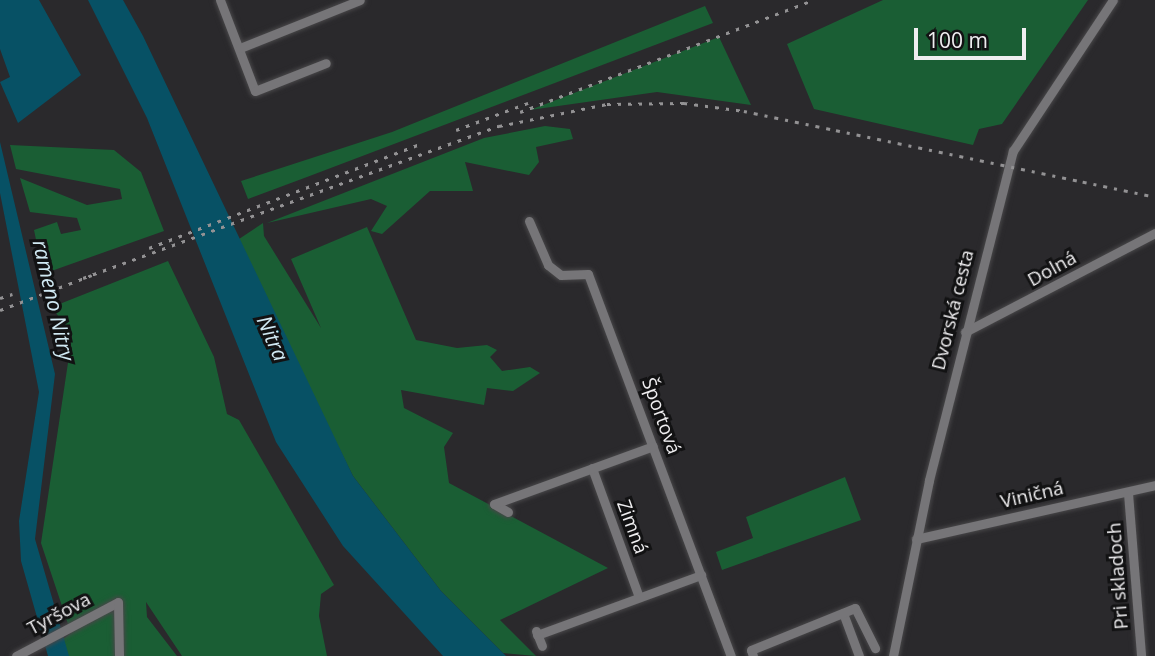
<!DOCTYPE html>
<html>
<head>
<meta charset="utf-8">
<style>
  body { margin:0 }
  #map { position:relative; width:1155px; height:656px; overflow:hidden; background:#2a292c; font-family:"Open Sans",sans-serif }
  div>[style] { position:absolute }
  [style*='--x'] { left:calc(var(--x)*1px); top:calc(var(--y)*1px); width:calc(var(--w)*1px); rotate:calc(var(--a)*1deg) }
  .green>* { inset:0; background:#1a5e34 }
  .water>* { inset:0; background:#075165 }
  .roads { filter:drop-shadow(0 0 2px #484749) drop-shadow(0 0 2px #484749) }
  .minor>* { height:9px; margin:-4.5px; padding:0 4.5px; transform-origin:4.5px; border-radius:4.5px; background:#767578 }
  .rail>* { height:2.5px; margin-top:-1.25px; transform-origin:0; background:repeating-linear-gradient(90deg,#939294 0 3.5px,transparent 0 10.5px) }
  span { translate:-50% -50%; white-space:nowrap; text-align:center; line-height:1.15; -webkit-text-stroke:6px #121213; paint-order:stroke }
  .street-label { font-size:19px; color:#efeef0 }
  .water-label { font-size:21px; color:#d0e9f3; font-style:italic }
  .scale { position:absolute; left:914px; top:28px; width:112px; height:32px; box-sizing:border-box; border:4px solid #efeef0; border-top:0; padding-left:9px; font-size:21px; line-height:24px; white-space:nowrap; color:#efeef0; -webkit-text-stroke:5px #121213; paint-order:stroke }
</style>
</head>
<body>
<div id="map">
  <div class="green">
    <i style="clip-path:polygon(883px 0,1088px 0,1002px 124px,979px 129px,973px 145px,814px 109px,787px 44px)"></i>
    <i style="clip-path:polygon(705px 6px,713px 23px,307px 177px,248px 199px,241px 181px,392px 132px)"></i>
    <i style="clip-path:polygon(719px 37px,751px 105px,657px 92px,530px 110px)"></i>
    <i style="clip-path:polygon(545px 126px,570px 129px,573px 139px,536px 147px,539px 162px,529px 175px,465px 162px,473px 191px,430px 191px,382px 234px,371px 231px,387px 206px,371px 199px,267px 223px,484px 138px)"></i>
    <i style="clip-path:polygon(10px 145px,114px 150px,141px 172px,164px 231px,43px 274px,34px 230px,57px 222px,61px 234px,81px 230px,77px 218px,30px 212px,20px 178px,87px 205px,122px 199px,120px 189px,16px 169px)"></i>
    <i style="clip-path:polygon(263px 223px,264px 236px,321px 328px,291px 259px,367px 227px,416px 340px,457px 348px,487px 345px,497px 350px,490px 357px,502px 371px,530px 367px,540px 373px,513px 391px,487px 388px,484px 405px,401px 390px,404px 408px,453px 433px,444px 447px,449px 483px,608px 568px,500px 620px,536px 656px,503px 653px,441px 591px,353px 476px,236px 241px)"></i>
    <i style="clip-path:polygon(168px 261px,214px 357px,227px 414px,239px 420px,334px 585px,321px 594px,319px 616px,327px 656px,182px 656px,146px 602px,147px 617px,177px 656px,56px 656px,52px 647px,71px 633px,41px 543px,72px 336px,52px 307px)"></i>
    <i style="clip-path:polygon(845px 477px,861px 520px,722px 570px,716px 552px,753px 538px,746px 517px)"></i>
  </div>
  <div class="water">
    <i style="clip-path:polygon(0 0,39px 0,81px 75px,18px 123px,0 82px,10px 77px,0 49px)"></i>
    <i style="clip-path:polygon(88px 0,123px 0,143px 36px,353px 476px,441px 591px,506px 656px,443px 656px,343px 546px,276px 442px,147px 118px)"></i>
    <i style="clip-path:polygon(0 142px,55px 374px,35px 539px,69px 656px,48px 656px,21px 561px,19px 521px,39px 392px,0 193px)"></i>
  </div>
  <div class="roads">
    <div class="minor">
      <i style="--x:220;--y:0;--w:97;--a:69"></i>
      <i style="--x:255;--y:91;--w:76;--a:-21.5"></i>
      <i style="--x:240;--y:48;--w:129;--a:-21.8"></i>
      <i style="--x:529;--y:221;--w:48;--a:66.6"></i>
      <i style="--x:548;--y:265;--w:16;--a:38"></i>
      <i style="--x:561;--y:275;--w:27;--a:-2"></i>
      <i style="--x:588;--y:274;--w:408;--a:69.5"></i>
      <i style="--x:965;--y:332;--w:214;--a:-27.5"></i>
      <i style="--x:592;--y:468;--w:137;--a:70"></i>
      <i style="--x:1128;--y:493;--w:164;--a:85.4"></i>
      <i style="--x:508;--y:512;--w:16;--a:-150"></i>
      <i style="--x:494;--y:504;--w:169;--a:-20"></i>
      <i style="--x:916;--y:539;--w:245;--a:-12.7"></i>
      <i style="--x:843;--y:613;--w:46;--a:69.6"></i>
      <i style="--x:536;--y:631;--w:16;--a:68"></i>
      <i style="--x:537;--y:635;--w:175;--a:-20.1"></i>
      <i style="--x:16;--y:656;--w:115;--a:-27.9"></i>
      <i style="--x:118;--y:602;--w:54;--a:88.9"></i>
      <i style="--x:753;--y:656;--w:6;--a:-108"></i>
      <i style="--x:751;--y:650;--w:112;--a:-22"></i>
      <i style="--x:855;--y:608;--w:45;--a:63.4"></i>
      <i style="--x:893;--y:656;--w:180;--a:-78.4"></i>
      <i style="--x:929;--y:480;--w:340;--a:-75.7"></i>
      <i style="--x:1013;--y:151;--w:181;--a:-56.5"></i>
    </div>
  </div>
  <div class="rail">
    <i style="--x:520;--y:112;--w:314;--a:-20.9"></i>
    <i style="--x:456;--y:130;--w:77;--a:-20.6"></i>
    <i style="--x:149;--y:248;--w:293;--a:-21"></i>
    <i style="--x:83;--y:278;--w:443;--a:-20.1"></i>
    <i style="--x:499;--y:126;--w:110;--a:-11.5"></i>
    <i style="--x:607;--y:104;--w:77;--a:-0.7"></i>
    <i style="--x:684;--y:103;--w:61;--a:7.6"></i>
    <i style="--x:744;--y:111;--w:420;--a:11.8"></i>
    <i style="--x:0;--y:298;--w:13;--a:-18"></i>
    <i style="--x:0;--y:310;--w:98;--a:-20.8"></i>
  </div>
  <div class="street-label">
    <span style="left:1052px;top:269px;rotate:-29deg">Dolná</span>
    <span style="left:953px;top:310px;rotate:-76deg">Dvorská cesta</span>
    <span style="left:661px;top:416px;rotate:70deg">Športová</span>
    <span style="left:1032px;top:495px;rotate:-13deg">Viničná</span>
    <span style="left:632px;top:527px;rotate:70deg">Zimná</span>
    <span style="left:1118px;top:576px;rotate:-94deg">Pri skladoch</span>
    <span style="left:59px;top:614px;rotate:-28deg">Tyršova</span>
  </div>
  <div class="water-label">
    <span style="left:54px;top:300px;rotate:77deg">rameno Nitry</span>
    <span style="left:273px;top:338px;rotate:66deg">Nitra</span>
  </div>
  <div class="scale">100 m</div>
</div>
</body>
</html>
